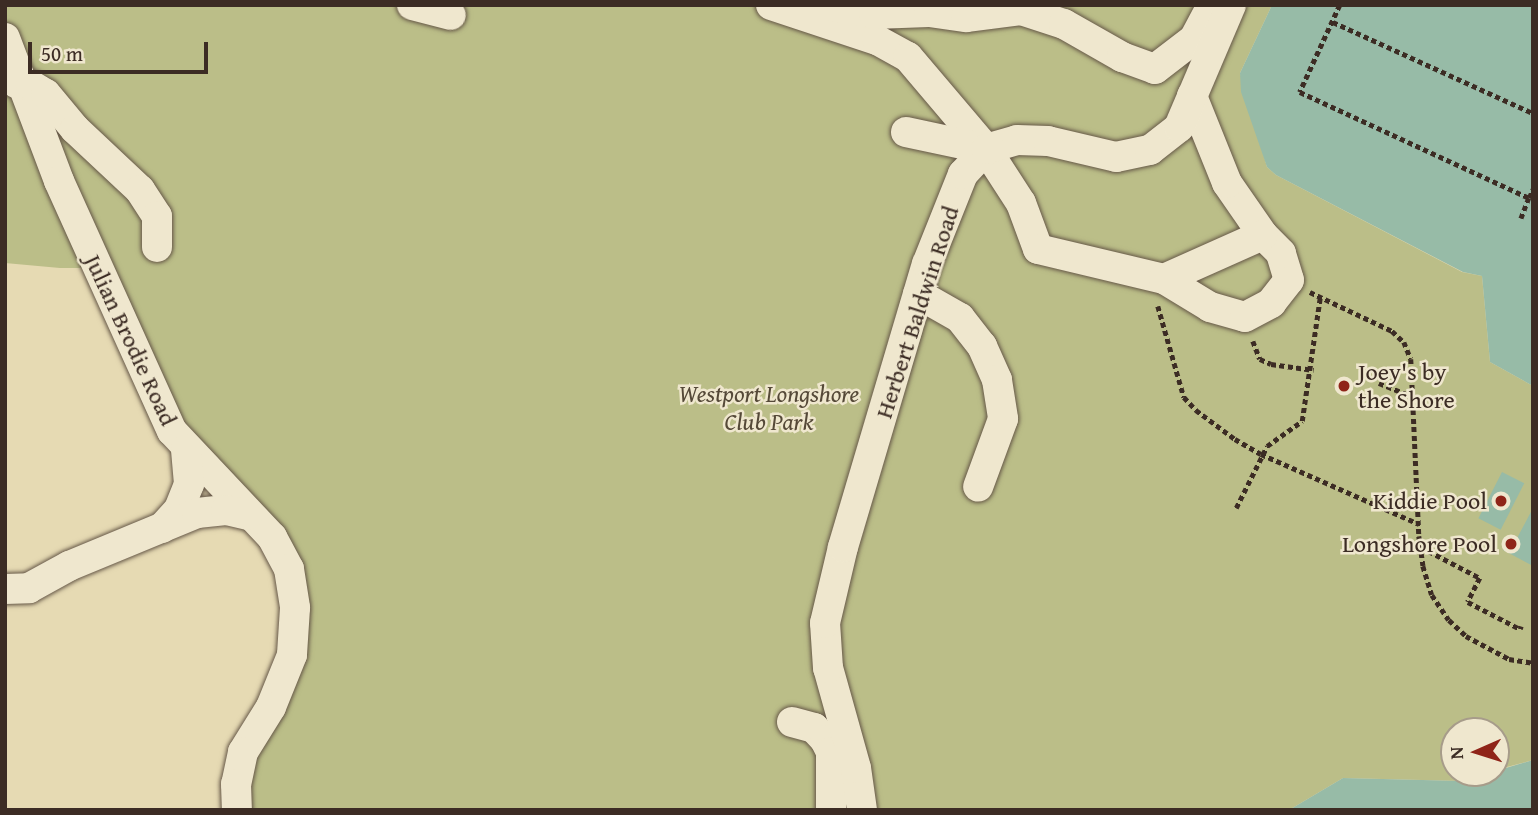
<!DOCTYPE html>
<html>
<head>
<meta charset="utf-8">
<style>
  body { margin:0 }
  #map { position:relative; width:1538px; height:815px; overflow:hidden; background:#e6dab3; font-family:"Gentium Book Plus",serif }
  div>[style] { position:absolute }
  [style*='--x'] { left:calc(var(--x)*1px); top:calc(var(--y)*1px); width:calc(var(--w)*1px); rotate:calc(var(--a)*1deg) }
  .green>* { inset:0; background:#bbbe88 }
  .water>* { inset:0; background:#97bba7; transform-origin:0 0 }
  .path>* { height:4.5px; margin-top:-2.25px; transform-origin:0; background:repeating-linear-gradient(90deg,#3c2c24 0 5px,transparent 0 8.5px) }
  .roads { filter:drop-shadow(0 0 2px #665848) drop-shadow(0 0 2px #665848) }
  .minor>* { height:30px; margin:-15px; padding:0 15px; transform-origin:15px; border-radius:15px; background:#efe7ce }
  .dots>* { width:19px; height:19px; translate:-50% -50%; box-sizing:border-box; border:4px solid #efe7ce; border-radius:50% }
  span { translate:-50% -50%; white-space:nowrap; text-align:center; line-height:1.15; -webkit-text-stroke:5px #efe7ce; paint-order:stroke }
  .street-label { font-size:24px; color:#3c2c24 }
  .poi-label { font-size:24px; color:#3c2c24 }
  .left { translate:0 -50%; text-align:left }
  .right { translate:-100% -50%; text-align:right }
  .park-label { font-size:24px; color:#554938; font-style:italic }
  .frame { position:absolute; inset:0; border:7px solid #3c2c24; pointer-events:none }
  .north { position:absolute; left:1440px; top:717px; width:70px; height:70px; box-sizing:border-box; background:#efe7ce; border:2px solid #a79c8a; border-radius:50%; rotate:267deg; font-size:19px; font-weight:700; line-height:28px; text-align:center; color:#3c2c24 }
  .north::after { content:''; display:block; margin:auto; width:24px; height:32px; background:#8f2418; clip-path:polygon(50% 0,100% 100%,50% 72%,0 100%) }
  .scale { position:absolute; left:28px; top:42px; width:180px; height:32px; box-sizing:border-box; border:4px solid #3c2c24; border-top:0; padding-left:9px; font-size:21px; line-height:24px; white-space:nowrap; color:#3c2c24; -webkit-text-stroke:5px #efe7ce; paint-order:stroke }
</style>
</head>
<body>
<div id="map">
  <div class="green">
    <i style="clip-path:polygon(5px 5px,1272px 5px,1240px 73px,1267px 167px,1276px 175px,1462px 272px,1482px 276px,1490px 362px,1533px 386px,1533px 760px,1496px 770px,1496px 731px,1454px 731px,1454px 773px,1488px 773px,1462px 781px,1343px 778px,1289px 810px,246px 810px,244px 792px,309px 617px,184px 430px,106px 268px,60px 268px,5px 263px)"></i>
  </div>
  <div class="water">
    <i style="clip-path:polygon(1272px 5px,1533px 5px,1533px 386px,1490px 362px,1482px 276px,1463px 272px,1276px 175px,1267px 167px,1241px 92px,1240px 73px)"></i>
    <i style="left:1502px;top:472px;width:25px;height:52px;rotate:27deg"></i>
    <i style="clip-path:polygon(1533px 508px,1533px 566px,1503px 550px,1506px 544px,1516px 540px)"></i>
    <i style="clip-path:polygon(1533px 760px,1533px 810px,1289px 810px,1343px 778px,1462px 781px)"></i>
  </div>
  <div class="path">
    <i style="--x:1340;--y:5;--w:96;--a:114.7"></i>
    <i style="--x:1300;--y:92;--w:252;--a:24.8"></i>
    <i style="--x:1529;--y:198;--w:22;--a:111"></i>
    <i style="--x:1333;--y:22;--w:220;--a:24.5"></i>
    <i style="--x:1529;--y:198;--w:10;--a:-66"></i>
    <i style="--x:1310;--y:292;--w:91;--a:25.4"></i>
    <i style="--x:1392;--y:331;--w:16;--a:43"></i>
    <i style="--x:1404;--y:342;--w:18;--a:68"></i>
    <i style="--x:1411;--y:359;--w:177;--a:87.4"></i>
    <i style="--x:1419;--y:536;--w:30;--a:82"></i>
    <i style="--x:1423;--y:566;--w:30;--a:73"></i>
    <i style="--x:1432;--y:595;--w:30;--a:56"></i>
    <i style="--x:1449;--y:620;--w:23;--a:43"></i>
    <i style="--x:1466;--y:636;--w:49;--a:28.1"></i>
    <i style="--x:1509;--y:659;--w:24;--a:9"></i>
    <i style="--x:1158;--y:306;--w:95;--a:74.1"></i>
    <i style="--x:1184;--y:397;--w:18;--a:47"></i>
    <i style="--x:1196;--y:410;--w:49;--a:36.6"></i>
    <i style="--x:1235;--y:439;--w:30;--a:30"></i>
    <i style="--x:1261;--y:454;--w:173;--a:23.9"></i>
    <i style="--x:1253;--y:341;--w:19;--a:69"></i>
    <i style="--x:1260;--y:359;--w:12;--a:24"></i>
    <i style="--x:1271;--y:364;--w:43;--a:7.9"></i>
    <i style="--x:1379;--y:383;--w:37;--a:22"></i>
    <i style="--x:1236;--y:508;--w:69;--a:-63.4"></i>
    <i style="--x:1267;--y:446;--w:43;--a:-35.5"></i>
    <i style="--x:1302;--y:421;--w:125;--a:-81.7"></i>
    <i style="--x:1421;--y:547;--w:67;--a:27.7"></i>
    <i style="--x:1480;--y:578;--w:27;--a:117"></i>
    <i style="--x:1468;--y:602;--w:59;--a:27.4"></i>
    <i style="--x:1520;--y:629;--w:3;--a:-72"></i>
  </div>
  <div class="roads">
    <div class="minor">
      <i style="--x:412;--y:5;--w:40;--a:14.4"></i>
      <i style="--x:771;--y:5;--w:112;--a:18.3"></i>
      <i style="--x:877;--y:40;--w:35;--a:29"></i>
      <i style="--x:908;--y:57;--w:121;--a:49.7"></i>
      <i style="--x:986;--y:149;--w:64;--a:57.1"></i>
      <i style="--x:1021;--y:203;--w:49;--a:69.7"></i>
      <i style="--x:1038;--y:249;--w:130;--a:13.4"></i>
      <i style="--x:1164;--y:279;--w:54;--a:31.3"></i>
      <i style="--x:1210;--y:307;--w:36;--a:16"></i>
      <i style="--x:1245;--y:317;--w:30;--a:-28"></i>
      <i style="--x:1271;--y:303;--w:29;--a:-52"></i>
      <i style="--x:1289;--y:280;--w:28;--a:-107"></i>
      <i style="--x:1281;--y:253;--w:25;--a:-135"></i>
      <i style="--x:1263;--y:235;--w:63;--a:-124.7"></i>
      <i style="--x:1227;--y:183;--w:94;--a:-111.9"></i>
      <i style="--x:829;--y:5;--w:46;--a:11.3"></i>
      <i style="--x:874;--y:14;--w:55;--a:-2.1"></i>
      <i style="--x:929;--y:12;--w:37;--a:8"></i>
      <i style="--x:966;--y:17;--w:55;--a:-7.3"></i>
      <i style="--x:1021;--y:10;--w:45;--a:18"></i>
      <i style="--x:1064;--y:24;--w:67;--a:29.6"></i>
      <i style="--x:1122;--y:57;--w:35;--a:20"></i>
      <i style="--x:1155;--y:69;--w:49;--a:-37.6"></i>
      <i style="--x:1194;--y:39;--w:38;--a:-62"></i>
      <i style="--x:5;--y:38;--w:153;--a:69.3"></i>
      <i style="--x:59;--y:181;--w:274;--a:65.7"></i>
      <i style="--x:172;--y:431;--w:146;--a:46.7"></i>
      <i style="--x:272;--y:537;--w:36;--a:62"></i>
      <i style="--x:289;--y:569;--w:39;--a:81"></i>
      <i style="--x:295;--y:608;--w:47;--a:93.7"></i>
      <i style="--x:292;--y:655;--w:56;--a:112"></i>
      <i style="--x:271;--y:707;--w:53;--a:121.9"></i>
      <i style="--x:243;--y:752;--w:33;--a:102"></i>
      <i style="--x:236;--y:784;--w:26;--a:88"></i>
      <i style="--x:16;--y:83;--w:15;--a:8"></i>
      <i style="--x:31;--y:85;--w:17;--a:31"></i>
      <i style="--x:46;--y:94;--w:45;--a:50.4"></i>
      <i style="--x:75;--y:129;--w:89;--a:43.2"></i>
      <i style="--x:140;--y:190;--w:31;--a:57"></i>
      <i style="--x:157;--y:216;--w:31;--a:90"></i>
      <i style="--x:906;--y:132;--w:82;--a:12"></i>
      <i style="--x:1164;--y:279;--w:108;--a:-24"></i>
      <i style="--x:918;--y:294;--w:48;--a:29.7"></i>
      <i style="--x:960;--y:318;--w:36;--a:52"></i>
      <i style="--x:982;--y:346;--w:37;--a:66"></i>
      <i style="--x:997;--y:380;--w:39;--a:81"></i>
      <i style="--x:1003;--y:419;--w:72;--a:110.2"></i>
      <i style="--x:162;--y:528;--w:25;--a:-48"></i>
      <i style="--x:179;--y:509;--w:27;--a:-68"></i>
      <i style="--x:189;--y:484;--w:35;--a:-95"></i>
      <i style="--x:5;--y:589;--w:24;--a:-2"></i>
      <i style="--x:29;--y:588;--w:46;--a:-28.8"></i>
      <i style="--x:69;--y:566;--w:139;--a:-22.5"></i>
      <i style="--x:197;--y:513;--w:29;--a:-6"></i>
      <i style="--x:226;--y:510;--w:22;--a:13"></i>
      <i style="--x:792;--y:722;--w:23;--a:15"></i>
      <i style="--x:814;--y:728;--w:16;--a:47"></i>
      <i style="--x:825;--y:740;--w:13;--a:63"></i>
      <i style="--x:831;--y:752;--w:58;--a:90"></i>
      <i style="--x:862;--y:810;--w:42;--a:-98.1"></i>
      <i style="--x:856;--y:768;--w:104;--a:-105.6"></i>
      <i style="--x:828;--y:668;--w:45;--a:-93.8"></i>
      <i style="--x:825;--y:623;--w:78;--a:-76.7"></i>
      <i style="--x:843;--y:547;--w:295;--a:-73.5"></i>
      <i style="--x:927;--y:264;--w:97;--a:-68.2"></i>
      <i style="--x:963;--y:174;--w:34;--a:-47"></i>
      <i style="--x:986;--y:149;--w:32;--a:-16"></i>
      <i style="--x:1017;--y:140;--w:31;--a:2"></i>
      <i style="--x:1048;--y:141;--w:70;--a:13.2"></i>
      <i style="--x:1116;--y:157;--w:35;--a:-12"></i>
      <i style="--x:1150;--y:150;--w:37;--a:-38"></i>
      <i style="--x:1179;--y:127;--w:133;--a:-66.9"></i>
    </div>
  </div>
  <div class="dots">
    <i style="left:1344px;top:386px;background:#8f2418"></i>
    <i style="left:1501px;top:501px;background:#8f2418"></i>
    <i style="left:1511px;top:544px;background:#8f2418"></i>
  </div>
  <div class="street-label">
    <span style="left:917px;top:312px;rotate:-72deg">Herbert Baldwin Road</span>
    <span style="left:131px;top:340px;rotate:65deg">Julian Brodie Road</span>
  </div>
  <div class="poi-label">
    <span class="left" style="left:1358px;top:386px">Joey's by<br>the Shore</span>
    <span class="right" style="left:1487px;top:501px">Kiddie Pool</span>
    <span class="right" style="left:1497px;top:544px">Longshore Pool</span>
  </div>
  <div class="park-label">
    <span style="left:769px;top:408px">Westport Longshore<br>Club Park</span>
  </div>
  <div class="frame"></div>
  <div class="north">N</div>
  <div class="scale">50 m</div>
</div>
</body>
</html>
